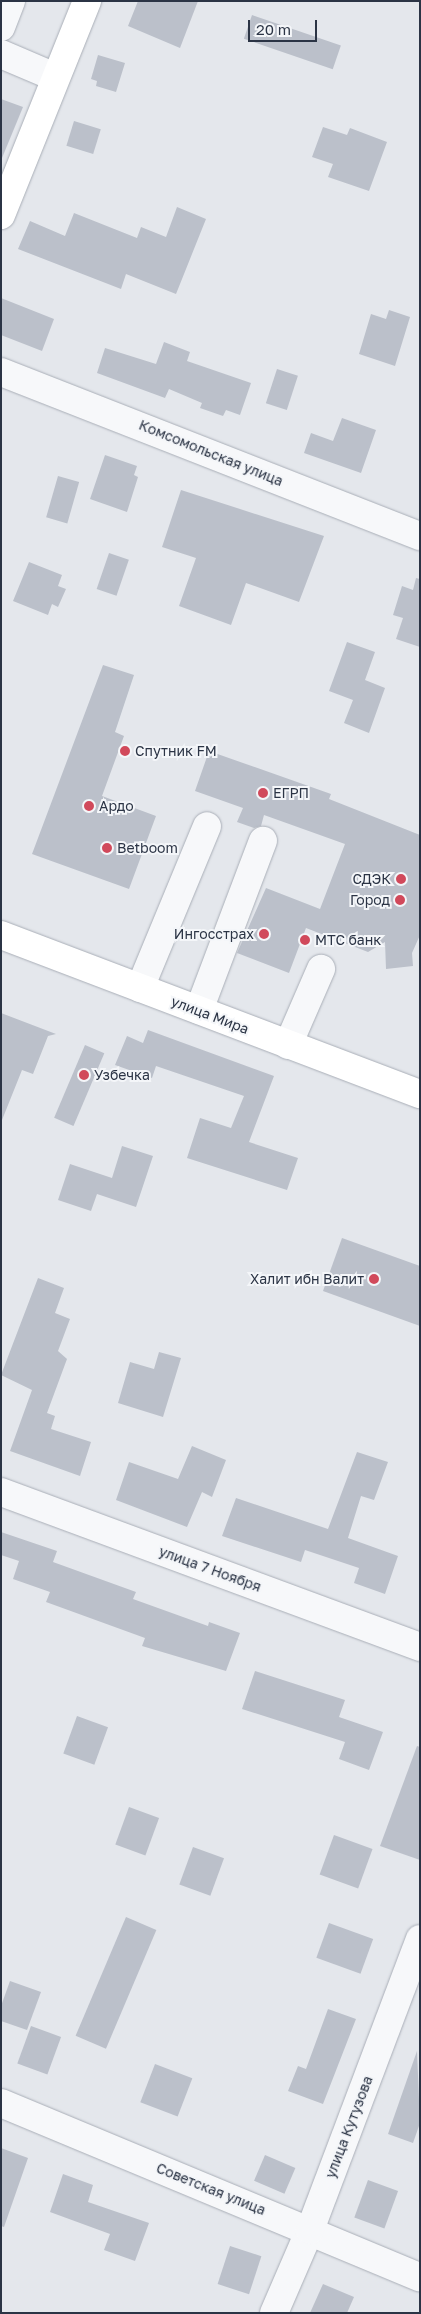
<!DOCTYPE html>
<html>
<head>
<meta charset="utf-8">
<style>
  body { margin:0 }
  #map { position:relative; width:421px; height:2314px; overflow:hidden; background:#e4e7ec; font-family:"Golos Text",sans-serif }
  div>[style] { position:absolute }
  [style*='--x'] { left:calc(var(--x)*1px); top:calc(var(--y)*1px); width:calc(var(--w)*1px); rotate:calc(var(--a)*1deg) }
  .building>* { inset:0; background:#bbc0ca; transform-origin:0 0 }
  .roads { filter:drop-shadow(0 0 1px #a9aeb7) drop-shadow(0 0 1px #a9aeb7) }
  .minor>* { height:28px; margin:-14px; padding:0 14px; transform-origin:14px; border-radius:14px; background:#f7f8fa }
  .major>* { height:28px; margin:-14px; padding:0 14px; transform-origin:14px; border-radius:14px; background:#fff }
  .dots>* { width:14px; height:14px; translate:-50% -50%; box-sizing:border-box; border:2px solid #f4f6f9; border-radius:50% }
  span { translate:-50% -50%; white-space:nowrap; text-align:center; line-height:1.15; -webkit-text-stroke:4px #f4f6f9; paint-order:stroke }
  .street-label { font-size:14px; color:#2b3445 }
  .poi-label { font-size:14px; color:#2b3445 }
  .left { translate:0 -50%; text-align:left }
  .right { translate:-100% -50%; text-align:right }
  .frame { position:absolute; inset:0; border:2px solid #2b3445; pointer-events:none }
  .scale { position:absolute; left:248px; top:20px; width:69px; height:22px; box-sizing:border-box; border:2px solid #2b3445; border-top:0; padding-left:6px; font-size:15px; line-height:18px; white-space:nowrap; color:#2b3445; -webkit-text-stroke:4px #f4f6f9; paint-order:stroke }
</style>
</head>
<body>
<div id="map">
  <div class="building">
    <i style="clip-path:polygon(138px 1px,198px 1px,180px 48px,128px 26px)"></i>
    <i style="left:252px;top:15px;width:94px;height:25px;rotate:19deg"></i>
    <i style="clip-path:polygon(98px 55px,125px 63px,116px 92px,96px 86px,97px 81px,91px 79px)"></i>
    <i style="clip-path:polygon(1px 99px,23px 107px,2px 158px,1px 158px)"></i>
    <i style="left:74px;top:121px;width:28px;height:26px;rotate:17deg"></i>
    <i style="clip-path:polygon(323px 127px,347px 135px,350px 128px,387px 142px,369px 191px,328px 177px,333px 164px,312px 157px)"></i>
    <i style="clip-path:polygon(177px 207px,206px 219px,176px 294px,126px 274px,121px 289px,18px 249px,30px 221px,65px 236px,74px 213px,137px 238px,141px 227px,166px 237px)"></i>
    <i style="clip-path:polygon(1px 298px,54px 319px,42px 351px,1px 335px)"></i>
    <i style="clip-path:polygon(389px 310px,410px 317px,395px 366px,359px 354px,371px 314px,386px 319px)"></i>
    <i style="clip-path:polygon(164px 342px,190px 352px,187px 361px,251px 383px,240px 415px,226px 410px,223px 416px,200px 408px,202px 403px,169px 389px,165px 398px,97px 373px,105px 348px,156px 364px)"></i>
    <i style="left:277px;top:369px;width:22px;height:36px;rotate:18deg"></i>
    <i style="clip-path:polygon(342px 418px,376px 430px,361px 473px,304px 453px,311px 433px,333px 441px)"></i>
    <i style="clip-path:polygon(105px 455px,137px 466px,134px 475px,138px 477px,127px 512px,90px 499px)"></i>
    <i style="left:58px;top:476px;width:22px;height:43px;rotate:16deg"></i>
    <i style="clip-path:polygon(181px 490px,324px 536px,299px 602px,246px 583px,231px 625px,179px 606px,196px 558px,162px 547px)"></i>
    <i style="left:109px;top:553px;width:21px;height:38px;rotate:19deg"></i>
    <i style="clip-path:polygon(29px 562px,62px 575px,58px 586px,66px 589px,58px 607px,52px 604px,48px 615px,13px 601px)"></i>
    <i style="clip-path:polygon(416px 578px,420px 579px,420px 647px,396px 639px,403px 618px,393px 615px,402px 586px,413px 590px)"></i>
    <i style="clip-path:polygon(347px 642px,375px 652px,365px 680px,385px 688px,369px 733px,344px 723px,353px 700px,329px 691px)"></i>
    <i style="clip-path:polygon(103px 665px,134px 675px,115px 732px,124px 736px,102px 796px,156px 816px,129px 889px,32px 854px)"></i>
    <i style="clip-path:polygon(209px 751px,331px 794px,329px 799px,420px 835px,420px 935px,412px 953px,413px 966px,386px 969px,385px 942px,368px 952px,306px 928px,289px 973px,237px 953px,266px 888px,320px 909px,345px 844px,264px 815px,261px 826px,254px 828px,237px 822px,243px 808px,195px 791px)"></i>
    <i style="clip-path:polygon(1px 1013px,56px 1034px,48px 1036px,33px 1074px,22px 1070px,2px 1120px)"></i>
    <i style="clip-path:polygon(148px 1030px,274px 1076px,249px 1142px,298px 1158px,287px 1190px,187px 1158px,200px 1118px,231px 1128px,244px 1096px,156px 1066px,152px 1078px,115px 1065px,127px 1036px,143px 1043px)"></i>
    <i style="left:85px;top:1045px;width:21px;height:79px;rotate:23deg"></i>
    <i style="clip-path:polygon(122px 1146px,153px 1156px,136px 1207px,97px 1194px,91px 1211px,58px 1200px,70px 1164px,112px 1178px)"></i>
    <i style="clip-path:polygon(342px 1238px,420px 1266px,420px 1326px,323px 1291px)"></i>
    <i style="clip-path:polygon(38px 1278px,64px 1288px,55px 1313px,70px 1319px,58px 1351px,67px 1359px,47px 1413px,55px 1416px,51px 1429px,91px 1442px,80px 1476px,10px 1451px,32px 1390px,1px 1375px)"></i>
    <i style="clip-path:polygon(159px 1352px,181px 1358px,163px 1417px,118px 1403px,130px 1362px,154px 1369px)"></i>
    <i style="clip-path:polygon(192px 1446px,226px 1460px,212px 1497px,202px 1492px,187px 1527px,116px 1500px,129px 1462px,178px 1479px)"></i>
    <i style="clip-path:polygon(357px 1452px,388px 1462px,374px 1500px,361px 1496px,348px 1538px,398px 1556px,385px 1594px,354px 1583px,359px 1568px,305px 1550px,301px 1562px,222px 1536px,236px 1498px,328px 1529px)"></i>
    <i style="clip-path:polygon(1px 1532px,57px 1551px,53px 1562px,136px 1592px,133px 1599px,208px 1626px,209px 1622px,240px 1633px,226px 1671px,142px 1646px,145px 1638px,46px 1602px,50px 1592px,13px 1579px,19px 1561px,1px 1555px)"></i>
    <i style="clip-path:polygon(255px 1671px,345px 1700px,339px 1717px,383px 1732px,369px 1770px,339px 1759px,345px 1742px,242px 1709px)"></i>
    <i style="left:77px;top:1716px;width:33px;height:40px;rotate:20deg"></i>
    <i style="clip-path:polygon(417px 1746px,420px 1747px,420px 1860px,380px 1846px)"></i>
    <i style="left:129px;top:1807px;width:32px;height:40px;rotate:20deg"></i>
    <i style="left:334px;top:1835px;width:41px;height:42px;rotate:20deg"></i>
    <i style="left:193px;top:1847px;width:33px;height:40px;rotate:20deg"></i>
    <i style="left:126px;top:1917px;width:33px;height:129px;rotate:23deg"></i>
    <i style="left:329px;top:1923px;width:47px;height:37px;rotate:20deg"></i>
    <i style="clip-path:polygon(10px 1981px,41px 1992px,27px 2030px,1px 2021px,1px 2006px)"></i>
    <i style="clip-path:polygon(328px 2009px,356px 2019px,323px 2104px,288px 2091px,298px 2066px,306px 2069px)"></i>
    <i style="left:31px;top:2026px;width:32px;height:40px;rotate:20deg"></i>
    <i style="clip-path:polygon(417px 2051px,420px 2123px,413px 2143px,388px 2134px)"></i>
    <i style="left:155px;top:2064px;width:40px;height:41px;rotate:21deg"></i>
    <i style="clip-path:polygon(1px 2148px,28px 2158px,4px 2227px,1px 2226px)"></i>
    <i style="left:265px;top:2155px;width:33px;height:28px;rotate:23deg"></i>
    <i style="clip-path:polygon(63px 2174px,93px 2185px,88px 2202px,149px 2223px,135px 2261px,104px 2250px,110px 2234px,50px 2212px)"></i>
    <i style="left:368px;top:2180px;width:32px;height:40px;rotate:20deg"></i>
    <i style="left:230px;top:2246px;width:33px;height:40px;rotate:18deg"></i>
    <i style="clip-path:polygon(323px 2284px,354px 2297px,347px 2313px,310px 2313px)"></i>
  </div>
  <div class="roads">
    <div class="minor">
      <i style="--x:1;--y:27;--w:28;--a:-69"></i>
      <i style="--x:1;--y:54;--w:59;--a:23.1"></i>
      <i style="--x:1;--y:372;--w:450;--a:21.4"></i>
      <i style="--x:140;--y:988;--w:175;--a:-67.5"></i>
      <i style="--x:199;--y:1010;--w:181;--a:-69.3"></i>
      <i style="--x:288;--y:1045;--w:83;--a:-66.5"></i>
      <i style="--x:1;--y:1492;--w:447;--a:20.3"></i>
      <i style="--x:1;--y:2103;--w:454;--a:22.6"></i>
      <i style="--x:274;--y:2313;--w:90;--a:-66.6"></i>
      <i style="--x:310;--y:2230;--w:311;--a:-69.3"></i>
    </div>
    <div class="major">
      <i style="--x:1;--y:215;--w:231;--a:-68.1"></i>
      <i style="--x:1;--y:935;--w:448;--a:20.8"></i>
    </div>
  </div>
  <div class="dots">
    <i style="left:125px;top:751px;background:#d1495b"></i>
    <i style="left:263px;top:793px;background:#d1495b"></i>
    <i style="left:89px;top:806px;background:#d1495b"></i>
    <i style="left:107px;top:848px;background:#d1495b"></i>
    <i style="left:401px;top:879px;background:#d1495b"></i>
    <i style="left:400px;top:900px;background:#d1495b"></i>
    <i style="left:264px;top:934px;background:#d1495b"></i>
    <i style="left:305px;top:940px;background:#d1495b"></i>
    <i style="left:84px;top:1075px;background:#d1495b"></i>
    <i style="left:374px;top:1279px;background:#d1495b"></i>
  </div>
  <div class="street-label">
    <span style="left:211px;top:453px;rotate:22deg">Комсомольская улица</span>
    <span style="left:210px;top:1015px;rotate:21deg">улица Мира</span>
    <span style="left:210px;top:1569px;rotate:20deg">улица 7 Ноября</span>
    <span style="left:349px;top:2127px;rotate:-69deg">улица Кутузова</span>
    <span style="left:211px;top:2189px;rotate:22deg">Советская улица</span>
  </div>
  <div class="poi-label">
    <span class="left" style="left:135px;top:751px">Спутник FM</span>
    <span class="left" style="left:273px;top:793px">ЕГРП</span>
    <span class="left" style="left:99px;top:806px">Ардо</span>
    <span class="left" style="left:117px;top:848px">Betboom</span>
    <span class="right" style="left:391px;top:879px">СДЭК</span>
    <span class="right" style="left:390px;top:900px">Город</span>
    <span class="right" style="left:254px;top:934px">Ингосстрах</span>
    <span class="left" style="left:315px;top:940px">МТС банк</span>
    <span class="left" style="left:94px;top:1075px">Узбечка</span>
    <span class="right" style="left:364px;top:1279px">Халит ибн Валит</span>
  </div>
  <div class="frame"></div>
  <div class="scale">20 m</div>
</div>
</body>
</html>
